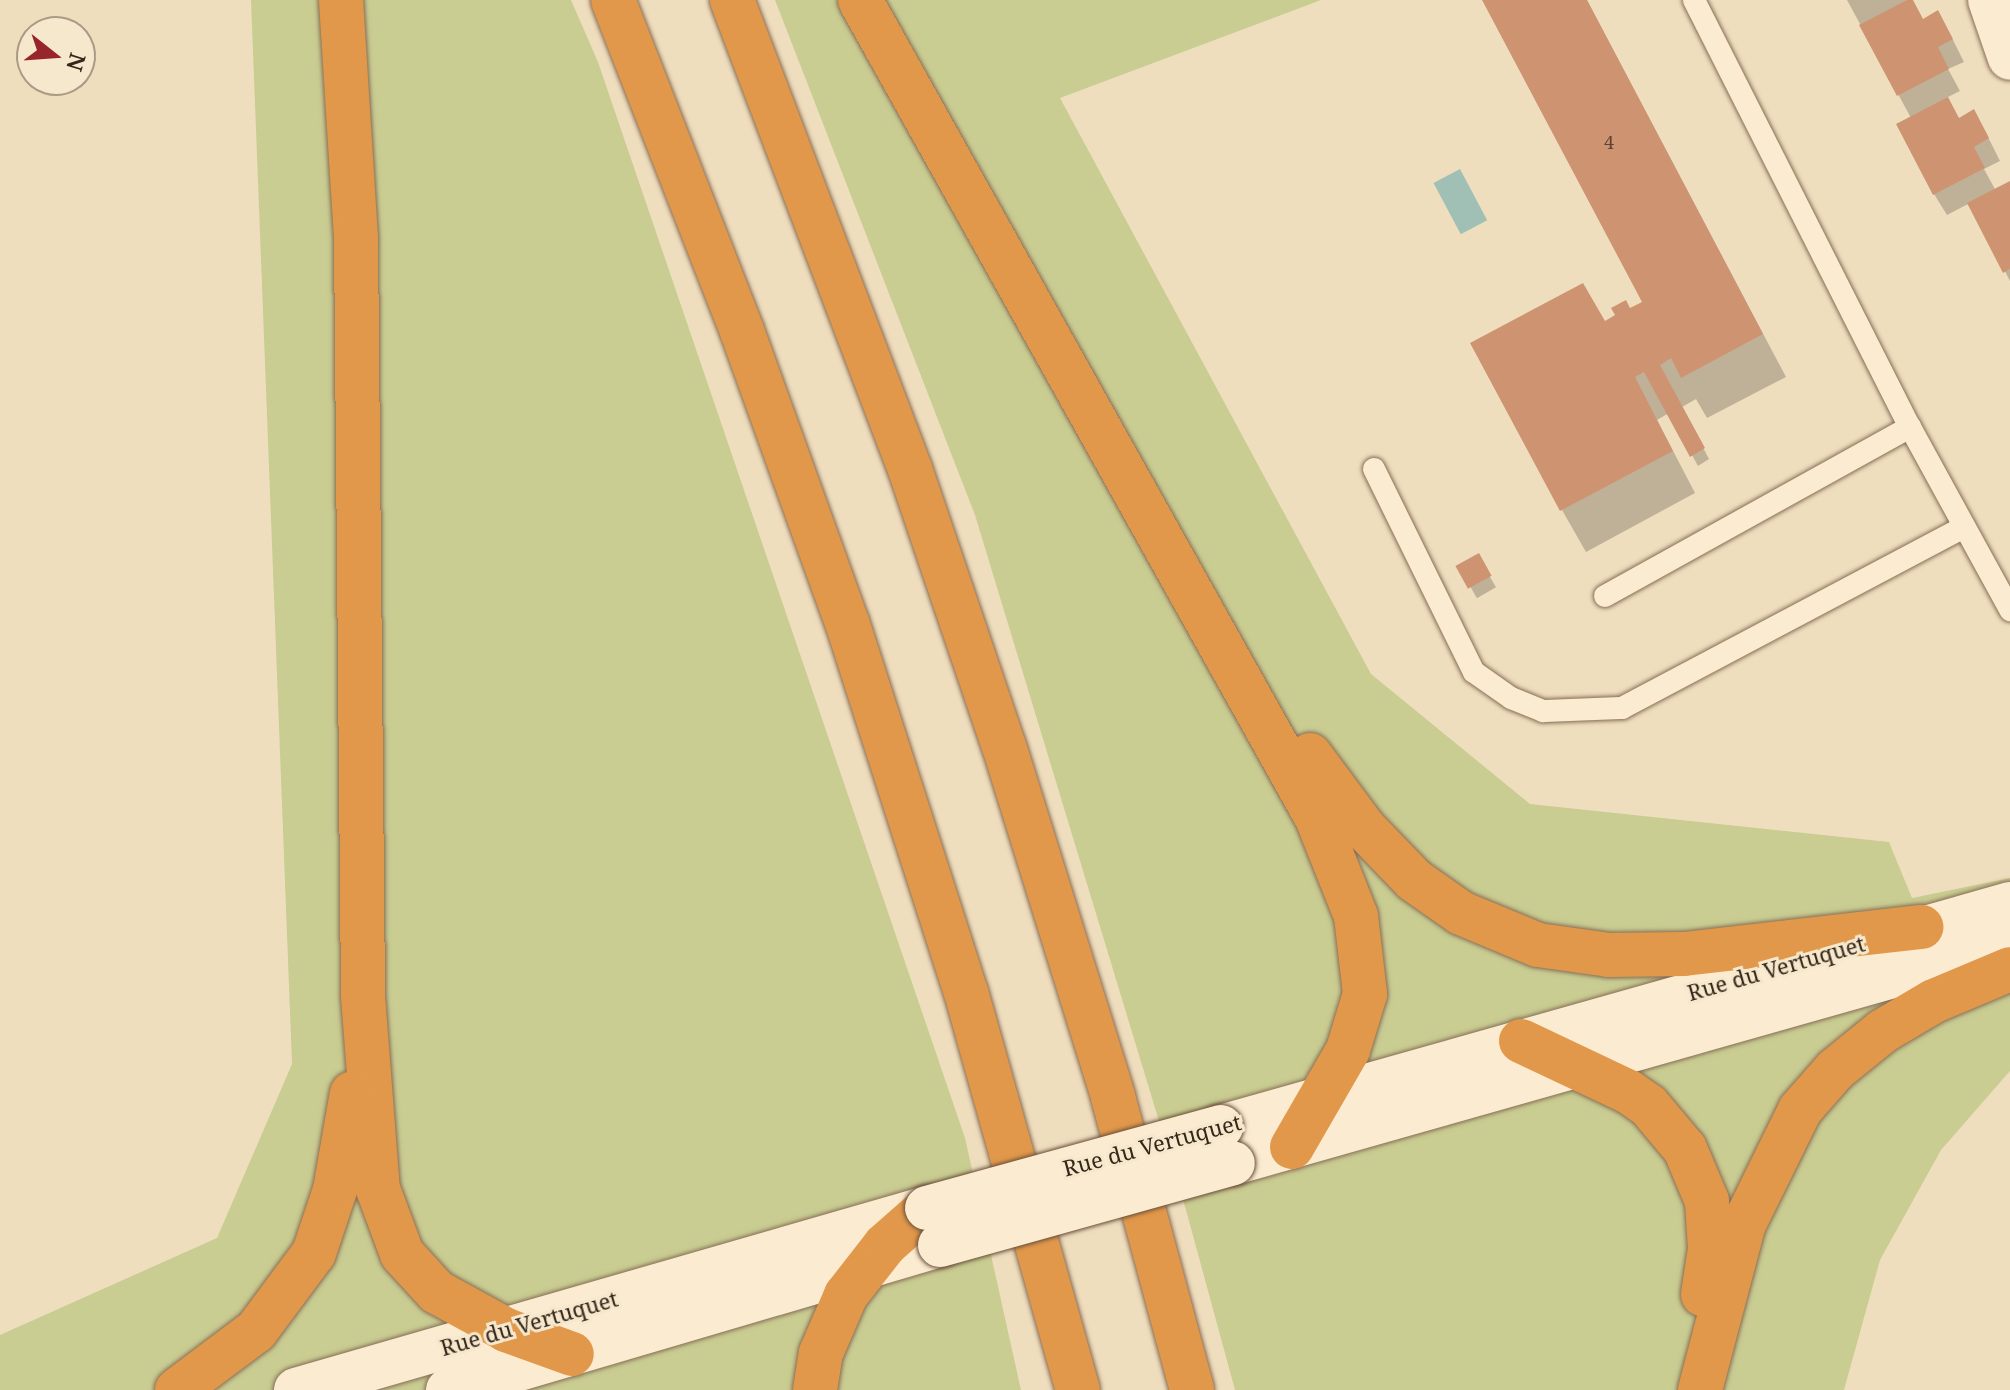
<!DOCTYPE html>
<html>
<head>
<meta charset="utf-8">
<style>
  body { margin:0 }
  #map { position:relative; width:2010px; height:1390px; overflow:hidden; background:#efdebe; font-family:"Noto Serif",serif }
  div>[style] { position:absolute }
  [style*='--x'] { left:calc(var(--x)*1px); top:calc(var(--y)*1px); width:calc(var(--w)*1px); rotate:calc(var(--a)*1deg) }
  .green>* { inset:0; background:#c9cd92 }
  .water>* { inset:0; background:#a1c0b5; transform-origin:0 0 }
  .shadow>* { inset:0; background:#0003; transform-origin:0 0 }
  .building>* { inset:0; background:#ce9472; transform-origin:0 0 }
  .roads { filter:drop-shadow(0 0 2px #876e56) drop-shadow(0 0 2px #876e56) }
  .lane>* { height:22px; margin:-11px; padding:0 11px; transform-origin:11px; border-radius:11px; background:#faebd1 }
  .street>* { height:44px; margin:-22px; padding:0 22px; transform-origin:22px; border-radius:22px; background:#faebd1 }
  .secondary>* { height:44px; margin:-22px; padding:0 22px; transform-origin:22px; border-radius:22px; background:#faebd1 }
  .highway>* { height:44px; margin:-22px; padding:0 22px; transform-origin:22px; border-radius:22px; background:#e2984a }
  .bridges { filter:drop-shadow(0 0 2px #694f3a) drop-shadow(0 0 2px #694f3a) }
  .secondary-bridge>* { height:44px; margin:-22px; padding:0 22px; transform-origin:22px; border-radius:22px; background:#faebd1 }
  span { translate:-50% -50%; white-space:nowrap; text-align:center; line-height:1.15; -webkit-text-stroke:6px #f6e8cd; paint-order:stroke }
  .number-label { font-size:18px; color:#5c4231 }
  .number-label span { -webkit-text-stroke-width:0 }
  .street-label { font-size:22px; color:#36271b }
  .north { position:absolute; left:16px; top:16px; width:80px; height:80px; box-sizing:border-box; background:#f6e8cd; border:2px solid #a99b86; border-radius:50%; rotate:107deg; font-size:22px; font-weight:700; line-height:32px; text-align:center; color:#36271b }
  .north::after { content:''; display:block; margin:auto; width:28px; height:36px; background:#98252b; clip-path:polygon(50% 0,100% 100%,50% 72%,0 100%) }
</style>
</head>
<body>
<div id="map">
  <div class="green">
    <i style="clip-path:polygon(251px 0,571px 0,598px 62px,965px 1138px,1021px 1390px,0 1390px,0 1335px,217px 1238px,292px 1064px)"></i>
    <i style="clip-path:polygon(775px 0,1321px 0,1060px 98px,1371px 674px,1530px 804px,1889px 842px,1912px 898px,2010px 878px,2010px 1071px,1941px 1150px,1880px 1260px,1844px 1390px,1235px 1390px,1186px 1210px,975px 515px)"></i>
  </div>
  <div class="water">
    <i style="left:1460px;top:169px;width:58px;height:30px;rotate:62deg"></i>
  </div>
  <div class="shadow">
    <i style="clip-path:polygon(1484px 0,1587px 0,1786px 377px,1707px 418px,1696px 399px,1682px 407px,1709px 459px,1698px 466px,1669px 413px,1657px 420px,1695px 493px,1586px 552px,1562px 510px,1604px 323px,1644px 302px)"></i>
    <i style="clip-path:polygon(1847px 0,1910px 0,1923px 21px,1950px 34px,1964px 62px,1948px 69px,1960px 91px,1946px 98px,1959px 120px,1986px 133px,2000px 161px,1984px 169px,1996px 191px,2010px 183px,2010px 281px,1970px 203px,1947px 215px,1934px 194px,1911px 118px)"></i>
    <i style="left:1478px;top:556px;width:36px;height:22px;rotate:60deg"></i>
  </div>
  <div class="building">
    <i style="clip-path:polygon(1482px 0,1587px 0,1763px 334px,1681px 378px,1671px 358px,1660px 365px,1705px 448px,1690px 457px,1644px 372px,1635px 377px,1673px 451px,1560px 511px,1470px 343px,1583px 283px,1605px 321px,1615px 315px,1611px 308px,1626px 300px,1630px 308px,1642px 302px)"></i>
    <i style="clip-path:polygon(1907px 0,1913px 0,1923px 19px,1938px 10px,1953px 39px,1938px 47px,1949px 69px,1897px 96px,1859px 25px)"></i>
    <i style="clip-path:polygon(1948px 97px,1959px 118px,1974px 109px,1989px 138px,1974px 147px,1985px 168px,1933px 195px,1896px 124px)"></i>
    <i style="clip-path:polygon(2010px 181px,2010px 269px,2003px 273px,1967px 203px)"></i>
    <i style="left:1479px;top:553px;width:26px;height:27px;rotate:61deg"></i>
  </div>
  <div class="roads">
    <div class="lane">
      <i style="--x:1694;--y:0;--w:479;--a:63.2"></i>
      <i style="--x:1374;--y:469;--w:226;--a:63.8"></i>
      <i style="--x:1474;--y:672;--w:45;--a:35.1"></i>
      <i style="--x:1511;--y:698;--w:35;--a:22"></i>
      <i style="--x:1543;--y:711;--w:79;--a:-2.2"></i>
      <i style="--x:1622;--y:708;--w:387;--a:-27.9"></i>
      <i style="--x:1605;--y:596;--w:349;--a:-29"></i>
      <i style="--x:1910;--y:427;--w:209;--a:61.3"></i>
    </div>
    <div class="street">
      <i style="--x:1990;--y:0;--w:61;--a:71"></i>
    </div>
    <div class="secondary">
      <i style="--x:1221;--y:1127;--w:820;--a:-15.78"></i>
      <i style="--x:1233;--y:1163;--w:808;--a:-15.81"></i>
      <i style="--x:296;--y:1390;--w:657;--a:-16.09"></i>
      <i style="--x:448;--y:1390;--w:513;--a:-16.42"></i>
    </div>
    <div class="highway">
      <i style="--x:341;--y:0;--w:238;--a:86.4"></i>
      <i style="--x:356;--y:238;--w:758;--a:89.47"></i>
      <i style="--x:363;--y:996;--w:194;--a:85.6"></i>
      <i style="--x:378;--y:1189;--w:69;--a:69.7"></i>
      <i style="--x:402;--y:1254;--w:52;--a:47.4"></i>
      <i style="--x:437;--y:1292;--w:79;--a:28.8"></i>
      <i style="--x:506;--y:1330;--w:70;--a:20"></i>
      <i style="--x:613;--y:0;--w:355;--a:68.7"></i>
      <i style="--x:742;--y:331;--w:309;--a:70.2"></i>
      <i style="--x:847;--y:622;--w:389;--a:72.2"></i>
      <i style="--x:966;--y:992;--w:413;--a:74.3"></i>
      <i style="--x:732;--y:0;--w:502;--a:69.22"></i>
      <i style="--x:910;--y:469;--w:293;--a:71.3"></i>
      <i style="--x:1004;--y:746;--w:368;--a:72.7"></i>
      <i style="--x:1113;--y:1097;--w:303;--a:74.9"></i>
      <i style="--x:860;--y:0;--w:937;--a:60.81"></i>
      <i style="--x:1317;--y:818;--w:105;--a:68.3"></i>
      <i style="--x:1356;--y:916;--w:79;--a:83.4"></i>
      <i style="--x:1365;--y:994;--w:59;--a:106.9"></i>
      <i style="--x:1348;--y:1050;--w:112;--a:120"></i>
      <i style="--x:1310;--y:755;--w:91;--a:53.5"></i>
      <i style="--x:1364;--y:828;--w:72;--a:46.1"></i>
      <i style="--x:1414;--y:880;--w:57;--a:35.1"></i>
      <i style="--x:1461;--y:913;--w:83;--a:22.6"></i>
      <i style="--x:1538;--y:945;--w:72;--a:8"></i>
      <i style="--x:1609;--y:955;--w:75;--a:-0.8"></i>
      <i style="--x:1684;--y:954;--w:239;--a:-6.5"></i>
      <i style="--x:1521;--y:1041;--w:119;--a:25.3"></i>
      <i style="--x:1629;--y:1092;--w:24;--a:35"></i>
      <i style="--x:1649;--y:1106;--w:56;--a:50.1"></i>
      <i style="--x:1685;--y:1149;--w:56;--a:67.1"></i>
      <i style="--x:1707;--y:1201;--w:48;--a:86.4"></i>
      <i style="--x:1710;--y:1249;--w:46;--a:98.8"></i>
      <i style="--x:177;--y:1390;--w:99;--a:-36.8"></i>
      <i style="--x:256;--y:1331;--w:97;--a:-53.4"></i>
      <i style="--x:314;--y:1253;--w:66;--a:-71.6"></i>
      <i style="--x:335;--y:1190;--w:98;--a:-80.1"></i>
      <i style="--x:815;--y:1390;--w:37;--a:-81"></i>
      <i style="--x:821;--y:1353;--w:63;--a:-66.7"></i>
      <i style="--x:846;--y:1295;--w:63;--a:-52"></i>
      <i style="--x:885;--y:1245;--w:56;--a:-41.4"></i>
      <i style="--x:1700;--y:1390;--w:172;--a:-75.2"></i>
      <i style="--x:1744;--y:1224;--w:127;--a:-63.8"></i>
      <i style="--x:1800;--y:1110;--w:53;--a:-48.8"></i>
      <i style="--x:1835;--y:1070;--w:62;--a:-39.1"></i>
      <i style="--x:1883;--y:1031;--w:59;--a:-30.5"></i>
      <i style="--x:1934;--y:1001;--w:82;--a:-22.8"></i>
    </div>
  </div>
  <div class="bridges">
    <div class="secondary-bridge">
      <i style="--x:927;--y:1208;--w:305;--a:-15.4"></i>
      <i style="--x:940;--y:1245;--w:304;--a:-15.6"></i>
    </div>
  </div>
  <div class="number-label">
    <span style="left:1609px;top:142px">4</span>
  </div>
  <div class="street-label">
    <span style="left:1776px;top:968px;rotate:-16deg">Rue du Vertuquet</span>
    <span style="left:1152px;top:1145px;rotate:-15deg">Rue du Vertuquet</span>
    <span style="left:529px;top:1323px;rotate:-16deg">Rue du Vertuquet</span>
  </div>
  <div class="north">N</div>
</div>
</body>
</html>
